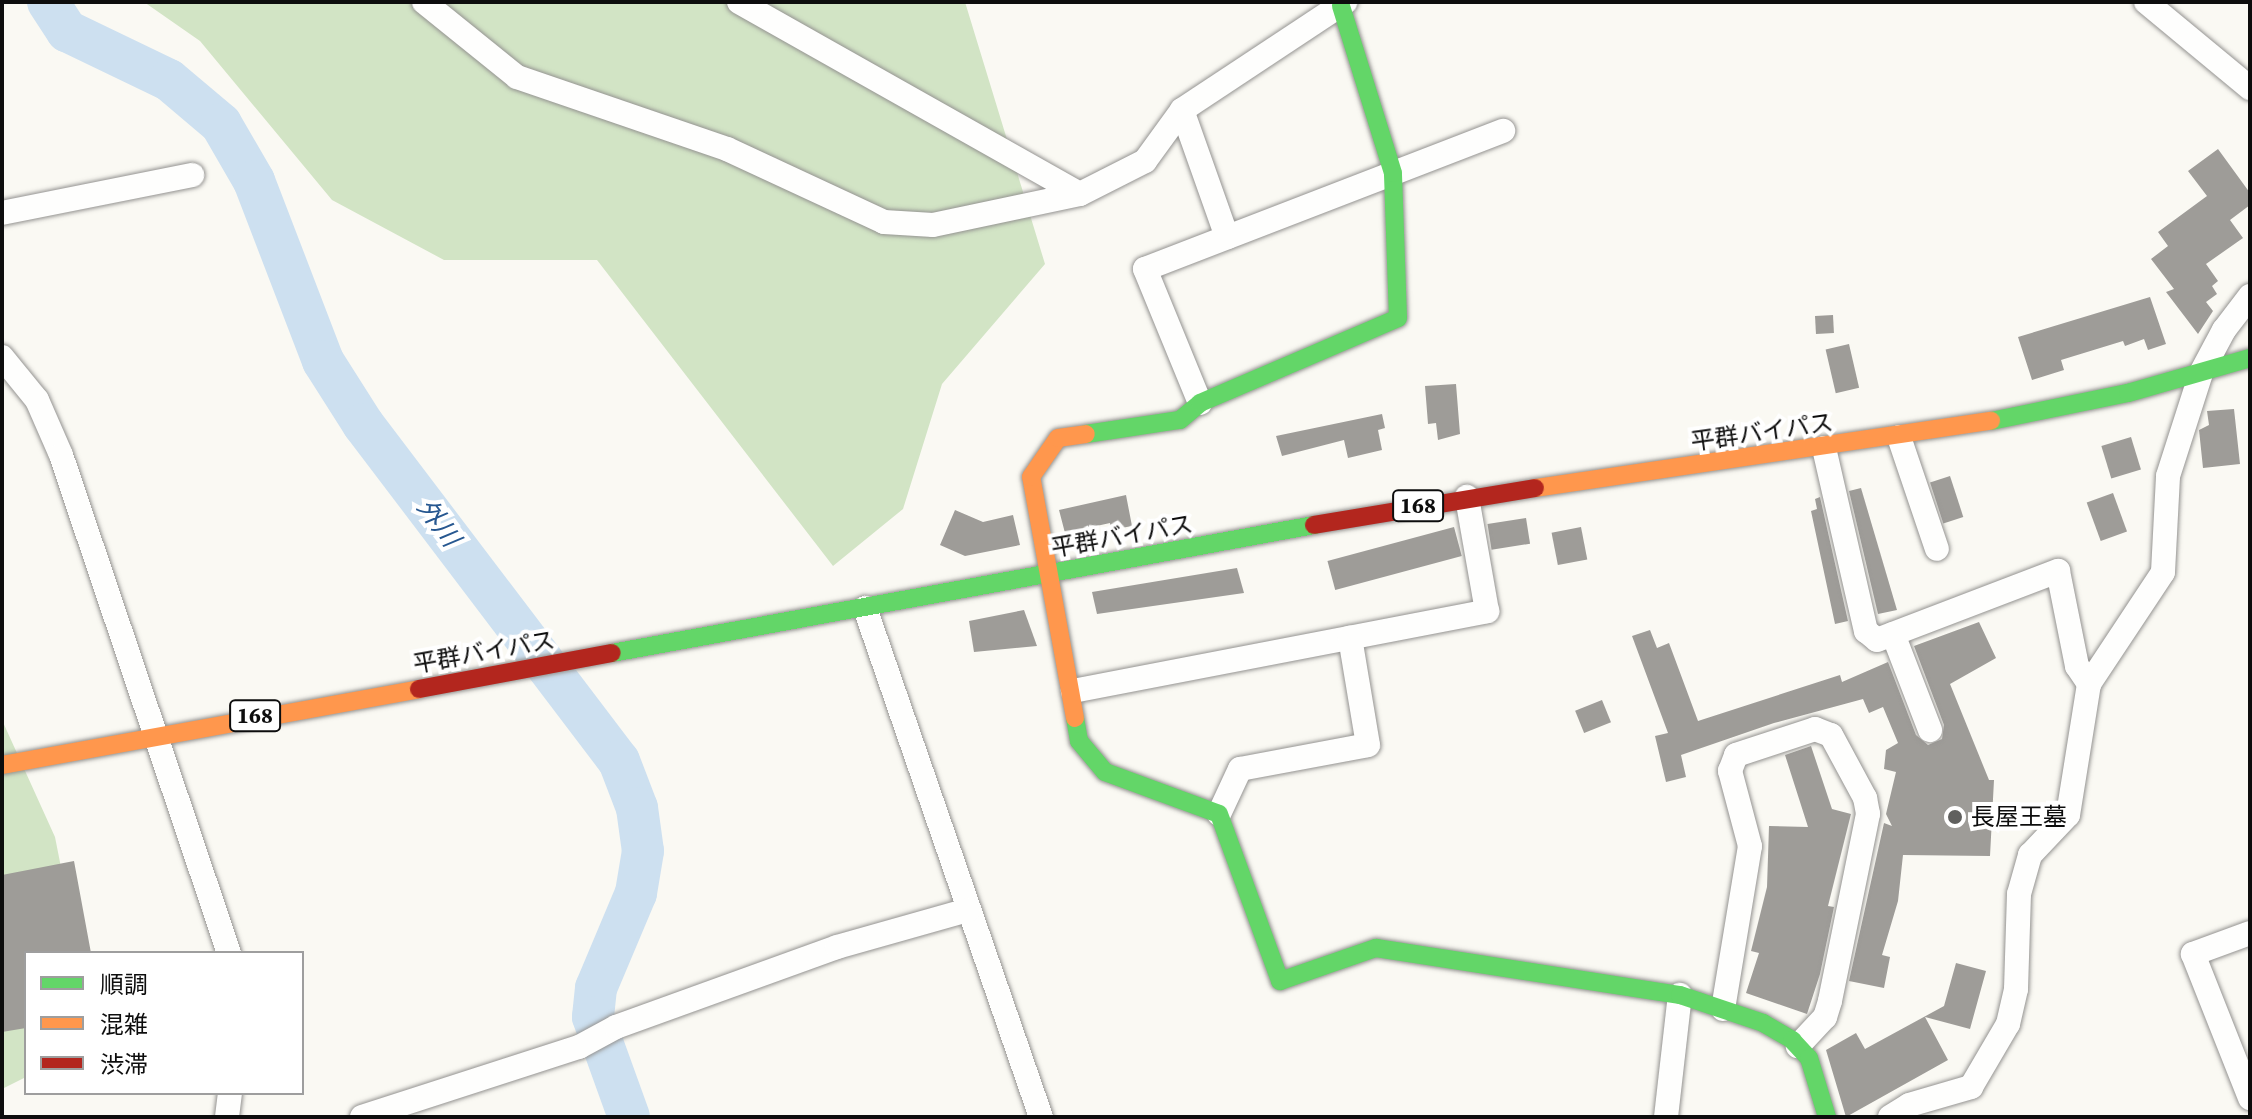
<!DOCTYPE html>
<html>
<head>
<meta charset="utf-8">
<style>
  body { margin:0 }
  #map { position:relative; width:2252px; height:1119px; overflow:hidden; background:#faf9f3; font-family:"Source Serif 4","Noto Sans JP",serif }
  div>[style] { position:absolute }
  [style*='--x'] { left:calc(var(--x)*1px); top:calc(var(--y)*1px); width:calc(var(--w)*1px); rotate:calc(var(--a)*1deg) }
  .forest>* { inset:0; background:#d2e4c5 }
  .river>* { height:42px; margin:-21px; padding:0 21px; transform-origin:21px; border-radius:21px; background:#cde0f0 }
  .building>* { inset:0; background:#9e9c98; transform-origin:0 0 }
  .roads { filter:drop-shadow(0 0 2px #949391) drop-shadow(0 0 2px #949391) }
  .street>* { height:24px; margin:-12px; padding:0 12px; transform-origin:12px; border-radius:12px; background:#fefefd }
  .fast>* { height:18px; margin:-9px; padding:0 9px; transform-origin:9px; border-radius:9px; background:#63d668 }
  .slow>* { height:18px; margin:-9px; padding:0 9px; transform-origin:9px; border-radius:9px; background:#ff974d }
  .jam>* { height:18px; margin:-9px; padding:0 9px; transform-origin:9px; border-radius:9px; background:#b3261e }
  .dots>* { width:22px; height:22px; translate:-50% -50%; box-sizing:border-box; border:4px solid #fff; border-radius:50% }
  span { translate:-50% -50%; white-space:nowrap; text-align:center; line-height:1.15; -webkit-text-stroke:8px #fff; paint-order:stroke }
  .shield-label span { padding:2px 6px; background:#fff; border:2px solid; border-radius:6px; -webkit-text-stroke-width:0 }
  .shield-label { font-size:22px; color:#0d0d0d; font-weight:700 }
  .street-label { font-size:24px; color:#0d0d0d }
  .poi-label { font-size:24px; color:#0d0d0d }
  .left { translate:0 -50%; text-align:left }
  .water-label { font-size:26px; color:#265790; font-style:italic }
  .frame { position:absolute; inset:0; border:4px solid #0d0d0d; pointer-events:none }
  .legend { position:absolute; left:24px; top:951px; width:280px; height:144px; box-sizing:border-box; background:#fff; border:2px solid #9e9e9e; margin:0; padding:10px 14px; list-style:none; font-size:24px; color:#0d0d0d }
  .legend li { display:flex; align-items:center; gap:16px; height:40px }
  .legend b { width:40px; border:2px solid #9e9e9e }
</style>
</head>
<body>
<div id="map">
  <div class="forest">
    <i style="clip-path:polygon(144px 2px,965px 2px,1045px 264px,942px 384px,903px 509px,833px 566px,597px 260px,444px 260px,332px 200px,200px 41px)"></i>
    <i style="clip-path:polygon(2px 720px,55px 837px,77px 948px,26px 953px,26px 1077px,2px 1089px)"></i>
  </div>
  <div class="river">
    <i style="--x:48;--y:2;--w:35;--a:57"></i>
    <i style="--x:67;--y:31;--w:113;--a:25.7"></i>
    <i style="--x:169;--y:80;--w:68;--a:40.2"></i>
    <i style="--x:221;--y:124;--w:66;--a:59.9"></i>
    <i style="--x:254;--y:181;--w:193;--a:69"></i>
    <i style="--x:323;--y:361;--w:75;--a:57.6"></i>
    <i style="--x:363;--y:424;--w:423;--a:52.8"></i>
    <i style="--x:619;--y:761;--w:50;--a:69"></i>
    <i style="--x:637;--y:808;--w:43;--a:82.1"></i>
    <i style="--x:643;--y:851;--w:43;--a:99.5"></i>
    <i style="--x:636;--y:893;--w:103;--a:112.8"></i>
    <i style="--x:596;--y:988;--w:29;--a:96"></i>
    <i style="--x:593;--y:1017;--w:106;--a:70.2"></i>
  </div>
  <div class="building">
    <i style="clip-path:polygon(2218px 149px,2250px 193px,2250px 205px,2230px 220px,2243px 238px,2206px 264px,2218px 281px,2212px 286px,2217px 294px,2206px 302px,2213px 311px,2198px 334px,2166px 292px,2174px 289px,2151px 259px,2168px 246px,2158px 232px,2207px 196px,2188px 171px)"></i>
    <i style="clip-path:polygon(2150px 297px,2166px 344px,2148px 350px,2144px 339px,2125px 346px,2123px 341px,2061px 360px,2064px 370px,2032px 380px,2018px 337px)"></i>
    <i style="left:1833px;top:315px;width:18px;height:18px;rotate:87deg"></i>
    <i style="left:1849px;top:344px;width:45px;height:24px;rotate:77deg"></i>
    <i style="clip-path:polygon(1456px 384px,1460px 434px,1438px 440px,1436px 423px,1428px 424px,1425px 386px)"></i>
    <i style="clip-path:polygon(2234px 409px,2240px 464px,2203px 468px,2199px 430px,2209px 425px,2207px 411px)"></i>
    <i style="clip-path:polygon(1382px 414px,1385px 428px,1378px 430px,1382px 450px,1348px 458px,1344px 440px,1282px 456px,1276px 436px)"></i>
    <i style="left:2131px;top:437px;width:34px;height:31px;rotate:73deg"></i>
    <i style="left:1950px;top:476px;width:43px;height:21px;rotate:72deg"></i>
    <i style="clip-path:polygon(1861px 488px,1897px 610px,1878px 614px,1849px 491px)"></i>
    <i style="left:2113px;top:493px;width:41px;height:28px;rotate:70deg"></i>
    <i style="clip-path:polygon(1126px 495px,1132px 526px,1111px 530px,1110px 523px,1065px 533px,1059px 510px)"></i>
    <i style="clip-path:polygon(1820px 497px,1848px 621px,1835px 624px,1811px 511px,1817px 509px,1815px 499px)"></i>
    <i style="clip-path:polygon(955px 510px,983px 522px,1013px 515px,1020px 545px,965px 556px,940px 545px)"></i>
    <i style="left:1526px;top:518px;width:26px;height:39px;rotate:81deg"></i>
    <i style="left:1454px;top:527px;width:30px;height:131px;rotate:75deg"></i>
    <i style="left:1581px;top:527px;width:33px;height:30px;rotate:79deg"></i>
    <i style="clip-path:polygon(1237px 568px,1244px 593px,1097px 614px,1092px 592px)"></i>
    <i style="clip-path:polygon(1024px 610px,1037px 646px,974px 652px,969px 621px)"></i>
    <i style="clip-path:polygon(1979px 622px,1996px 658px,1950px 684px,1989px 780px,1994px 780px,1990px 856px,1903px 855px,1898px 901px,1882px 955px,1890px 957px,1884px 988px,1849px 981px,1884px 823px,1892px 826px,1886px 814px,1896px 772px,1884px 769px,1886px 750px,1898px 743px,1883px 707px,1869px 713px,1863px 699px,1774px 723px,1681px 755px,1686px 777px,1666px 782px,1655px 736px,1668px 733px,1632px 636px,1650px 630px,1657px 648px,1669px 643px,1698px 721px,1840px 675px,1842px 682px,1888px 662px,1916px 735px,1928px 745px,1942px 739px,1944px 725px,1914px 646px)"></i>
    <i style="left:1602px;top:700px;width:24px;height:29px;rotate:68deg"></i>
    <i style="clip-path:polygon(1811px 746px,1832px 809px,1851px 814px,1828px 906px,1834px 907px,1820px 974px,1807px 1014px,1746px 993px,1759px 953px,1751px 951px,1767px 887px,1769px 826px,1808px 827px,1785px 755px)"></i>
    <i style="clip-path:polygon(74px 861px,91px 953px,26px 953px,26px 1028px,2px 1032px,2px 875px)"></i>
    <i style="clip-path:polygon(1956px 963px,1986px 971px,1970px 1029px,1925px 1017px,1948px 1060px,1846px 1117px,1826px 1050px,1856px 1033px,1865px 1049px,1944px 1006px)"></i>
  </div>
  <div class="roads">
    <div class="street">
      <i style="--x:424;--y:2;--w:119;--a:38.9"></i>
      <i style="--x:517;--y:77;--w:222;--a:18.9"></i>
      <i style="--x:727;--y:149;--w:173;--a:24.9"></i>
      <i style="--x:884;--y:222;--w:49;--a:3.5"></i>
      <i style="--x:933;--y:225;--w:150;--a:-11.9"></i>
      <i style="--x:1080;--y:194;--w:73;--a:-26.9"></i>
      <i style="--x:1145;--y:161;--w:63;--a:-54"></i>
      <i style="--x:1182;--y:110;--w:196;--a:-33.5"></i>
      <i style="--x:739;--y:2;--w:391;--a:29.4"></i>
      <i style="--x:2146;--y:2;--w:135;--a:39.6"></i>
      <i style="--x:1182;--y:110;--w:135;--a:70.5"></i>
      <i style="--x:2;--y:213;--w:194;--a:-11.3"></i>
      <i style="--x:2;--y:357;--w:55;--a:50.9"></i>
      <i style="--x:37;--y:400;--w:60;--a:66.4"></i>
      <i style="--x:61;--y:455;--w:526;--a:71.36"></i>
      <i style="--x:1200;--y:403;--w:145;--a:-112.3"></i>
      <i style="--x:1145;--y:269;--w:384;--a:-21.1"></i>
      <i style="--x:1899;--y:437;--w:118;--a:71.3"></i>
      <i style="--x:1824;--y:448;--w:188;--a:77.1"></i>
      <i style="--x:1866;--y:631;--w:14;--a:39"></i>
      <i style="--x:1877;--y:640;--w:194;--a:-20.9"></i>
      <i style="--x:2058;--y:571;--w:97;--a:78.7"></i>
      <i style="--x:2077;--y:666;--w:22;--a:56"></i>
      <i style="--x:865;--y:608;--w:539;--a:70.93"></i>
      <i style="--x:1893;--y:634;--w:103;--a:68.9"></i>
      <i style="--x:1073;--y:691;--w:422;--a:-10.9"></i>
      <i style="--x:1487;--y:611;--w:116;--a:-100"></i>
      <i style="--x:1219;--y:814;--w:50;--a:-65"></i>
      <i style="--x:1240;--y:769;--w:130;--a:-10.6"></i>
      <i style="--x:1368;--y:745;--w:109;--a:-99.5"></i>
      <i style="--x:2250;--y:933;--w:61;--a:159.8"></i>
      <i style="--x:2193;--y:954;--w:155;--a:68.4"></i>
      <i style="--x:1723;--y:1009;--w:165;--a:-80.6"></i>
      <i style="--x:1750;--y:846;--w:78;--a:-104.9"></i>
      <i style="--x:1730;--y:771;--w:17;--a:-69"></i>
      <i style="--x:1736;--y:755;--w:83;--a:-18.2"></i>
      <i style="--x:1815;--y:729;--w:17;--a:21"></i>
      <i style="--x:1831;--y:735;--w:72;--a:61.6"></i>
      <i style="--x:1865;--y:798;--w:16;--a:79"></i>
      <i style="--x:1868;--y:814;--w:191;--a:101.5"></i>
      <i style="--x:1830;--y:1001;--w:17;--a:107"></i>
      <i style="--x:1825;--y:1017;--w:40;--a:133"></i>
      <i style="--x:227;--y:1117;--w:24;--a:-83"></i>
      <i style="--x:362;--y:1117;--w:228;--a:-17.9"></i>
      <i style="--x:579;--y:1047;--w:42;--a:-28.4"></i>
      <i style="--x:616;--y:1027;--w:235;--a:-19.9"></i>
      <i style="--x:837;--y:947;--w:136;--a:-15.8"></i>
      <i style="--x:1666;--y:1117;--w:123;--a:-83.5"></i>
      <i style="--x:1890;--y:1117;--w:22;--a:-32"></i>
      <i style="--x:1909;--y:1105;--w:65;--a:-16.2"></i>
      <i style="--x:1971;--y:1087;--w:73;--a:-59.6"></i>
      <i style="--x:2008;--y:1024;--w:36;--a:-77"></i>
      <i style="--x:2016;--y:989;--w:95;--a:-88.2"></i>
      <i style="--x:2019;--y:894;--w:41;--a:-74.2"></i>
      <i style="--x:2030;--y:855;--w:55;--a:-46.5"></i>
      <i style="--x:2068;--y:815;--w:133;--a:-80.9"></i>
      <i style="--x:2089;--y:684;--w:134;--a:-56.5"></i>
      <i style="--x:2163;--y:572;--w:96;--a:-87"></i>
      <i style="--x:2168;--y:476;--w:108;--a:-72.2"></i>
      <i style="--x:2201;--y:373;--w:49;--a:-61.9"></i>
      <i style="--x:2224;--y:330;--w:43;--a:-52.6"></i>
    </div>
    <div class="fast">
      <i style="--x:1991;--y:421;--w:140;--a:-11.6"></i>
      <i style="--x:2128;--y:393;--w:127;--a:-16"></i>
      <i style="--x:1086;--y:434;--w:95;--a:-8.5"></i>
      <i style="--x:1180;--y:420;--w:26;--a:-40"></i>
      <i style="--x:1200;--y:403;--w:215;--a:-23.2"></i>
      <i style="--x:1398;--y:318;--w:145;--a:-92"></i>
      <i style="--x:1393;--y:173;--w:175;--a:-107.3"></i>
      <i style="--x:612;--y:653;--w:714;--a:-10.33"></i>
      <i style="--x:1075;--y:718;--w:23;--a:80"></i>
      <i style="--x:1079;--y:741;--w:40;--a:50"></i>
      <i style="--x:1105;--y:772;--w:121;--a:20.2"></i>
      <i style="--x:1219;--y:814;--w:178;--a:69.9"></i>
      <i style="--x:1280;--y:981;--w:102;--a:-19"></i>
      <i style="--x:1376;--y:948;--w:308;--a:8.8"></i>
      <i style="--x:1680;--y:995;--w:88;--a:18.6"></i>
      <i style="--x:1763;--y:1023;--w:34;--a:30"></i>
      <i style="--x:1792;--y:1040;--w:25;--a:47"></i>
      <i style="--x:1809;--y:1058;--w:62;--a:73"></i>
    </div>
    <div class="slow">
      <i style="--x:1535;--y:488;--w:461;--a:-8.4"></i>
      <i style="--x:1075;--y:718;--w:245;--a:-100.3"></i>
      <i style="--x:1031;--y:477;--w:47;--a:-55.3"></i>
      <i style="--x:1058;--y:438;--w:28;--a:-8"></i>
      <i style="--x:2;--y:765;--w:424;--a:-10.3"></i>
    </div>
    <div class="jam">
      <i style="--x:1314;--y:525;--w:224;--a:-9.5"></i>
      <i style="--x:419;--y:689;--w:196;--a:-10.6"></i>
    </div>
  </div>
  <div class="dots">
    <i style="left:1955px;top:817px;background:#60605e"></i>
  </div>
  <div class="shield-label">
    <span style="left:1418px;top:506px">168</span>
    <span style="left:255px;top:716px">168</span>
  </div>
  <div class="street-label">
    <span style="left:1762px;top:432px;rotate:-8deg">平群バイパス</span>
    <span style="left:1122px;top:536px;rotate:-10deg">平群バイパス</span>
    <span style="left:484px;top:652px;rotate:-10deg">平群バイパス</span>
  </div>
  <div class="poi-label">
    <span class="left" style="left:1971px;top:817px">長屋王墓</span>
  </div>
  <div class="water-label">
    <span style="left:438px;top:523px;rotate:53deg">外川</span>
  </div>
  <div class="frame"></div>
  <ul class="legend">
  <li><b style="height:10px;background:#63d668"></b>順調</li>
  <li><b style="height:10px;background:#ff974d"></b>混雑</li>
  <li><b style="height:10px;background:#b3261e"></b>渋滞</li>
  </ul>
</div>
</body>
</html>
